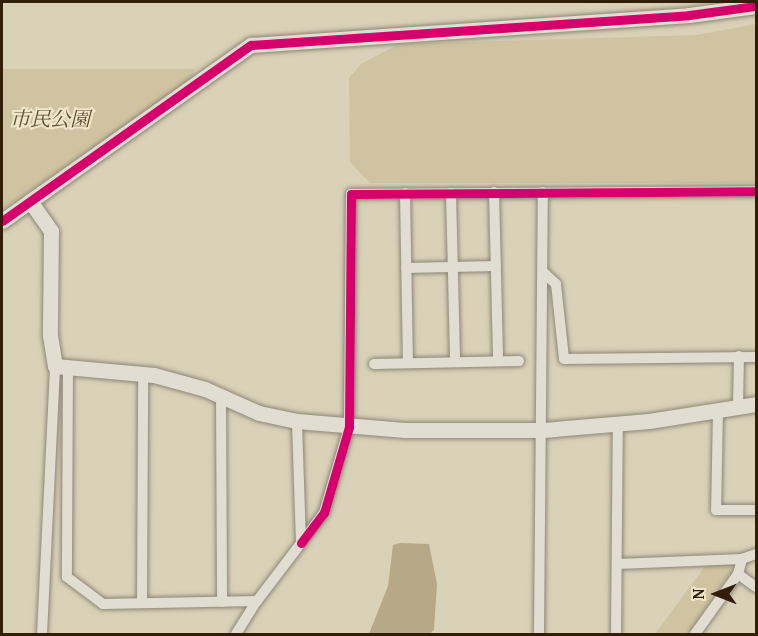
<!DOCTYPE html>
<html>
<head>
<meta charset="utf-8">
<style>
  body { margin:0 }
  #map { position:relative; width:758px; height:636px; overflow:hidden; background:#d9d1b8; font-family:"Gentium Book Plus","Noto Serif JP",serif }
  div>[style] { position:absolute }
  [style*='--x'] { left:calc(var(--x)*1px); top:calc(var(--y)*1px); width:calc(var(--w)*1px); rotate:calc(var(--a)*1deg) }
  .green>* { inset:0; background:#d0c3a1 }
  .water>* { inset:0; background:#b7a988 }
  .roads { filter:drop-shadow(0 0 2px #8d8676) drop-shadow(0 0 2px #8d8676) }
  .street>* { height:10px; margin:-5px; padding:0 5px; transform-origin:5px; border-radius:5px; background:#e1ddd1 }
  .secondary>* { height:15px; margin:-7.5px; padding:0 7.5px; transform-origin:7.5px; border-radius:7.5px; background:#e1ddd1 }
  .cycleway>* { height:9px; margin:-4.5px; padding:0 4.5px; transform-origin:4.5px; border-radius:4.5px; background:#d6006c }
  span { translate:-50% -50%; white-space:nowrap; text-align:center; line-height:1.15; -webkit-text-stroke:4.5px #efe5c8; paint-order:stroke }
  .park-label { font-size:20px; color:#5e4c30; font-style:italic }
  .frame { position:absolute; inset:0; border:3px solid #311e08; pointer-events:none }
  .north { position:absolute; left:686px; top:564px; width:60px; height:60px; -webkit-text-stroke:4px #efe5c8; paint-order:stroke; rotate:270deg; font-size:16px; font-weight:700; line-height:24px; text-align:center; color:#311e08 }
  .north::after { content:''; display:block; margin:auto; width:21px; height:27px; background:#311e08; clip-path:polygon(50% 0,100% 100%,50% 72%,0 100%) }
</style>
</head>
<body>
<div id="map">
  <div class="green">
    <i style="clip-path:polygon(756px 24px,756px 183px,370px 183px,350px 162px,349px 78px,361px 64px,399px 44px,697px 35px)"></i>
    <i style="clip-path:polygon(2px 69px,194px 69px,193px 78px,2px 210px)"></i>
    <i style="clip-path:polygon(729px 563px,732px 570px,688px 634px,655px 634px,706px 565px)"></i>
  </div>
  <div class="water">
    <i style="clip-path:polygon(400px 543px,429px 544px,437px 584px,434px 630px,429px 634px,369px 634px,388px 586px,393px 545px)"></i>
  </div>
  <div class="roads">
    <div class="street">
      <i style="--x:494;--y:192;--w:169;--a:88.6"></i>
      <i style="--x:405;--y:193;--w:170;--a:89"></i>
      <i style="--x:451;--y:193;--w:169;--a:88.6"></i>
      <i style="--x:406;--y:268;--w:90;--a:-1.3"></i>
      <i style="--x:543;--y:272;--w:18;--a:43"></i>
      <i style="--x:556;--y:284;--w:75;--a:83.9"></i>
      <i style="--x:564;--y:359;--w:192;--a:-0.6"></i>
      <i style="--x:374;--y:364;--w:145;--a:-1.2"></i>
      <i style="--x:68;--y:367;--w:210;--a:90.3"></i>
      <i style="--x:67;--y:577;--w:45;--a:36.9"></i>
      <i style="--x:103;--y:604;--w:154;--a:-1.1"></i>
      <i style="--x:257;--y:601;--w:73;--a:-52.8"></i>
      <i style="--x:301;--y:543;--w:122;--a:-91.9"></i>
      <i style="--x:221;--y:396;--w:206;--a:89.7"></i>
      <i style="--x:738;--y:407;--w:51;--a:-88.9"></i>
      <i style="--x:718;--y:410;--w:100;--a:91.1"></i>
      <i style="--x:716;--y:510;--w:40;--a:0"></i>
      <i style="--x:301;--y:543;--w:38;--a:-53"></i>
      <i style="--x:324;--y:513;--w:90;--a:-73.8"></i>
      <i style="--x:349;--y:427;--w:233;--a:-89.5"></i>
      <i style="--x:351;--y:194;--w:405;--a:-0.4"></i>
      <i style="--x:617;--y:564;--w:125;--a:-2.3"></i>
      <i style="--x:738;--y:574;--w:22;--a:36"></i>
      <i style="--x:142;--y:603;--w:229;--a:-89.7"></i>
      <i style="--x:42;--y:634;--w:268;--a:-87.2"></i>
      <i style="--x:236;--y:634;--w:39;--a:-58"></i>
      <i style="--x:539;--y:634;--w:442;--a:-89.5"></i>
      <i style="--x:616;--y:634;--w:211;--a:-89.5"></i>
      <i style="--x:695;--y:634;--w:74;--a:-54.4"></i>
      <i style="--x:738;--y:574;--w:16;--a:-75"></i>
      <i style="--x:742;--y:559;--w:15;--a:-20"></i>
    </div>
    <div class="secondary">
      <i style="--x:30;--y:201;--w:37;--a:55"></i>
      <i style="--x:51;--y:231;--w:104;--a:90.6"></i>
      <i style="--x:50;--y:335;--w:31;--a:81"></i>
      <i style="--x:55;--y:366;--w:99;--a:5.2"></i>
      <i style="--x:154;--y:375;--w:53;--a:15.4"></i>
      <i style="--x:205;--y:389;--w:59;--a:24"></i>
      <i style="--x:259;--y:413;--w:39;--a:12"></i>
      <i style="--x:297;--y:421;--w:108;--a:4.8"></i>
      <i style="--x:405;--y:430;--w:138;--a:0"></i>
      <i style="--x:543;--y:430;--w:106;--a:-4.9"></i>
      <i style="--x:649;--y:421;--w:108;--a:-9"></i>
      <i style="--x:2;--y:221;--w:305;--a:-35.3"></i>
      <i style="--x:251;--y:45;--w:439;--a:-3.9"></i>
      <i style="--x:689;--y:15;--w:68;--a:-7.7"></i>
    </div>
  </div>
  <div class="cycleway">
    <i style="--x:2;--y:221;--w:305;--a:-35.3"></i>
    <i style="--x:251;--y:45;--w:439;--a:-3.9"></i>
    <i style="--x:689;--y:15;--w:68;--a:-7.7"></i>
    <i style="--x:301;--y:543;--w:38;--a:-53"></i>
    <i style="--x:324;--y:513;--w:90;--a:-73.8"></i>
    <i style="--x:349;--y:427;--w:233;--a:-89.5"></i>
    <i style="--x:351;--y:194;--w:405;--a:-0.4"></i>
  </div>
  <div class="park-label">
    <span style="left:50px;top:118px">市民公園</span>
  </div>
  <div class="frame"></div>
  <div class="north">N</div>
</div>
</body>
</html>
